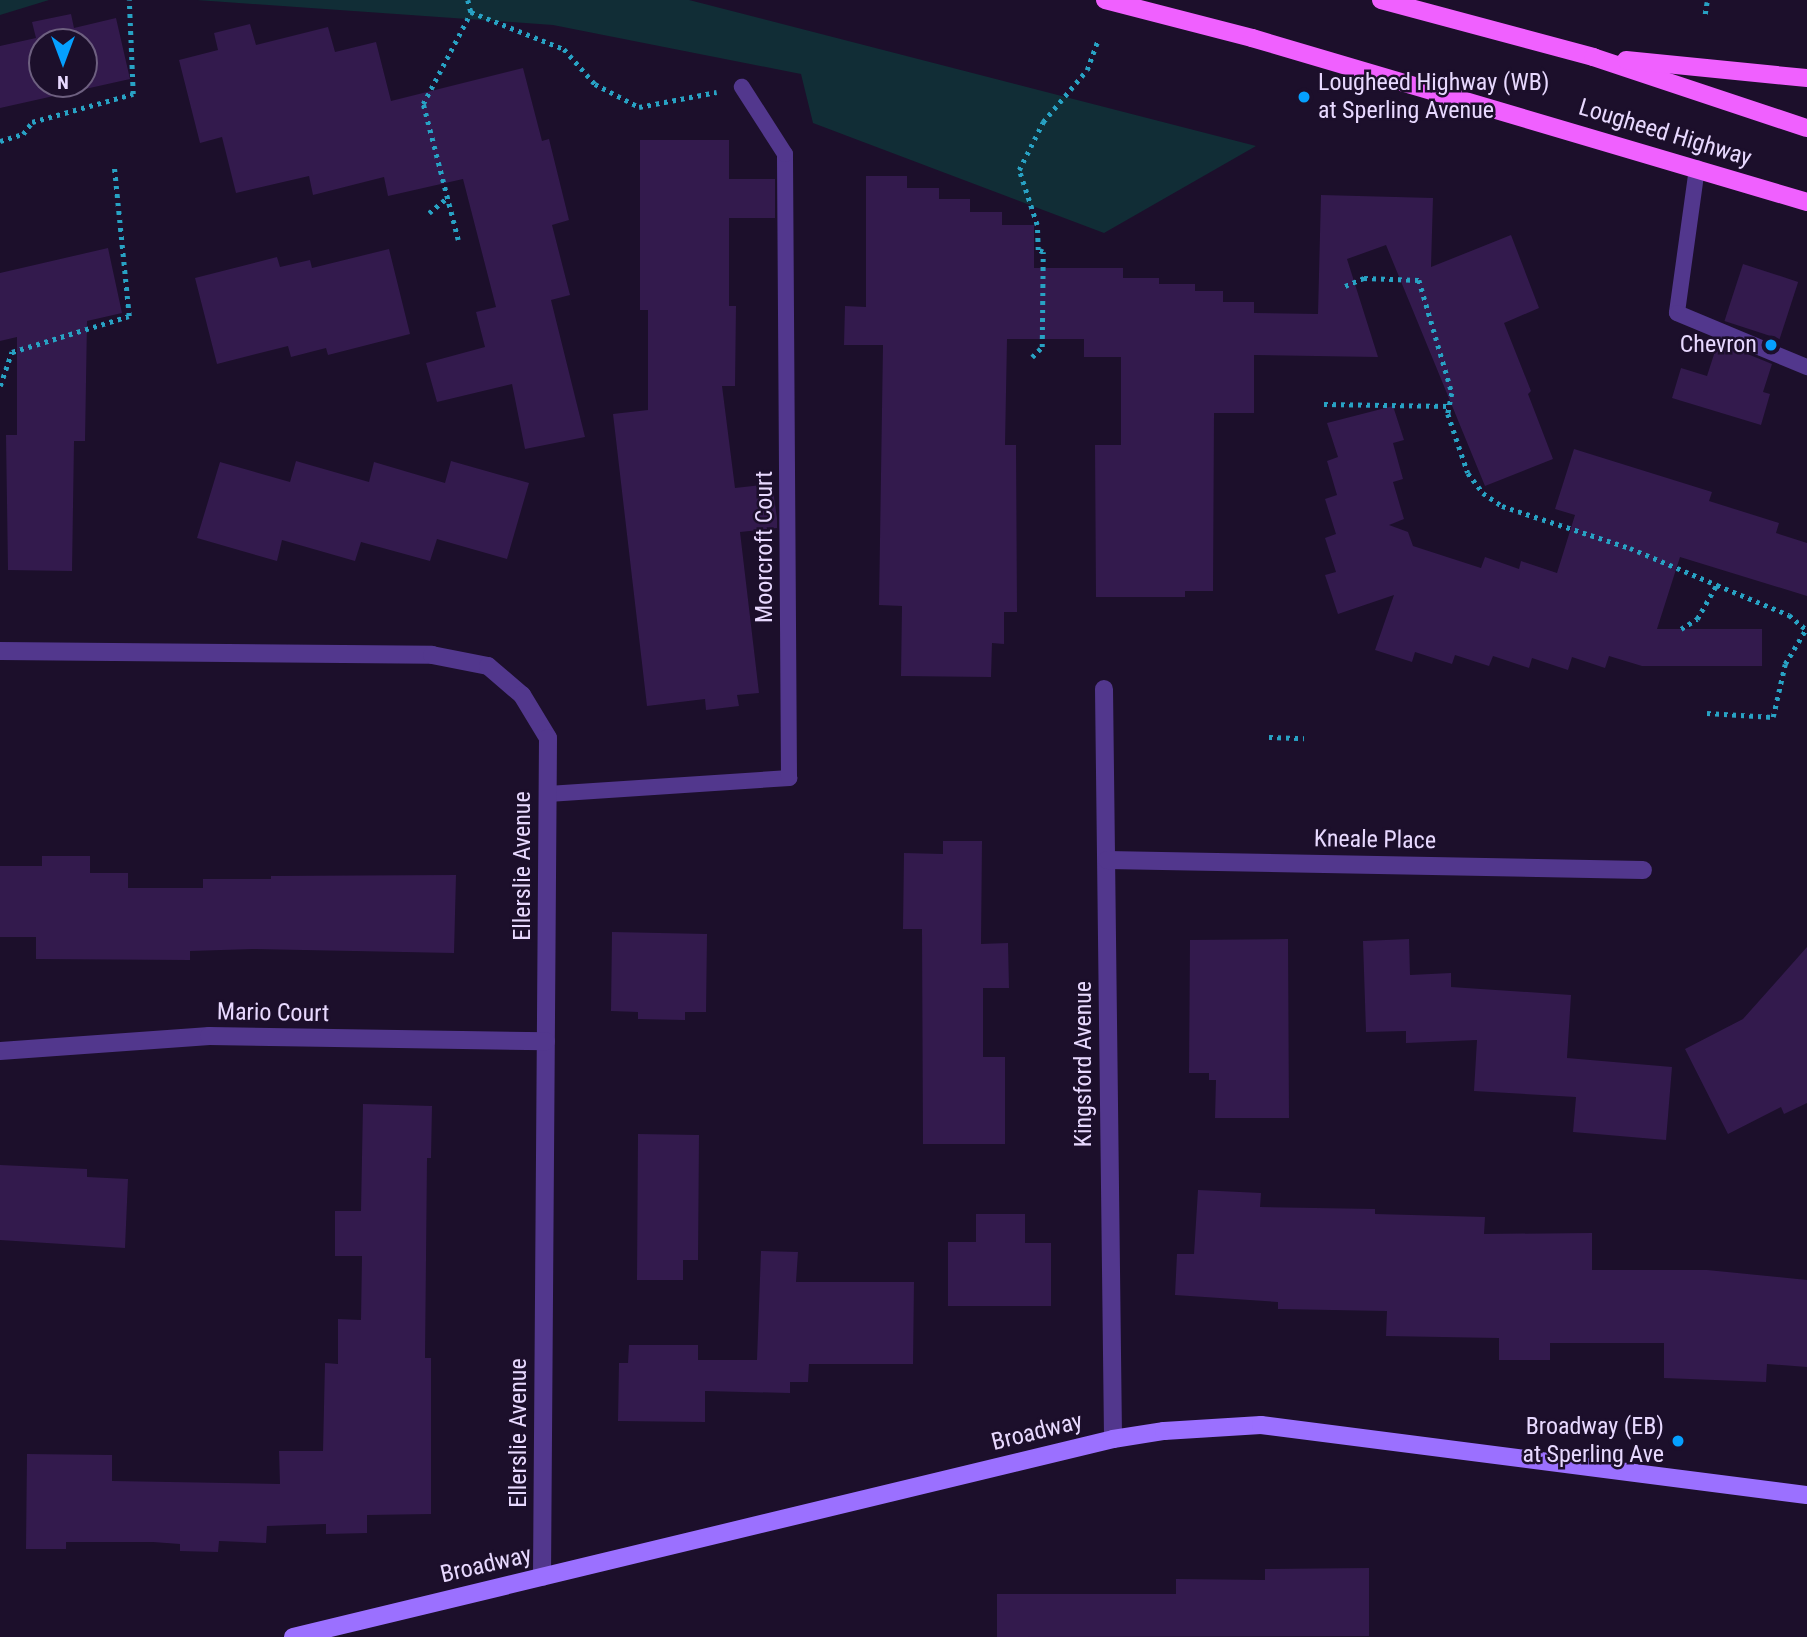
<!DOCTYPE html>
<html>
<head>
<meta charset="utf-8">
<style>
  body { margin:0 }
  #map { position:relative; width:1807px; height:1637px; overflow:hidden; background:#1c0f2b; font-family:"Roboto Condensed",sans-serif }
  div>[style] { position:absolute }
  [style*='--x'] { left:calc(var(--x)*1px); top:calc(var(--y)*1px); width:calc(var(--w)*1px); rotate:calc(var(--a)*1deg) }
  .green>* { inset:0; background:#112d36 }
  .building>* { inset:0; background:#331a4d; transform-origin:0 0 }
  .path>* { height:4.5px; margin-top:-2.25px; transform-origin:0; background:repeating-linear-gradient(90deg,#28a2c4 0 3.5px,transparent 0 8.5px) }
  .lane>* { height:16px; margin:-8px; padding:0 8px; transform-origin:8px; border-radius:8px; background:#52378d }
  .street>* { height:18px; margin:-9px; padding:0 9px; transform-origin:9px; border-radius:9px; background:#52378d }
  .secondary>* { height:18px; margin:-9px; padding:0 9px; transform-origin:9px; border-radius:9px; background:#9b70ff }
  .primary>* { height:18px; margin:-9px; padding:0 9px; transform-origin:9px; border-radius:9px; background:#f060ff }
  .dots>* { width:19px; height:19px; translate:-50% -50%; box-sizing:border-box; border:4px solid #1c0f2b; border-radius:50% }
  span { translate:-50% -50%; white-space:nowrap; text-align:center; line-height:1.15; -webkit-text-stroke:5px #1c0f2b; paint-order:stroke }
  .poi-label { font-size:24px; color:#e8d9ff }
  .left { translate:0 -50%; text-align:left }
  .right { translate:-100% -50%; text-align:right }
  .street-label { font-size:24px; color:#e8d9ff }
  .north { position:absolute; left:28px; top:28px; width:70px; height:70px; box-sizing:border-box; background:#1c0f2b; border:2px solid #6e6080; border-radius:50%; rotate:180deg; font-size:19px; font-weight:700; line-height:28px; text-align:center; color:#e8d9ff }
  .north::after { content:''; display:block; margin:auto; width:24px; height:32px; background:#05a0ff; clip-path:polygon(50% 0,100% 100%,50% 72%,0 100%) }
</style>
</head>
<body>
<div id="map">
  <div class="green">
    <i style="clip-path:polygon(0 0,49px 0,0 15px)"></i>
    <i style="clip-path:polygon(197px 0,689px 0,1256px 146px,1104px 233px,813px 123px,801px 74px,553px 25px)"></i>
  </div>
  <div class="building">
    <i style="clip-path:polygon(evenodd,71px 14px,74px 28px,116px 18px,130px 79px,0 108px,0 46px,36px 38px,32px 22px,71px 14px,42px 42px,84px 42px,84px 84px,42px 84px,42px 42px)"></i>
    <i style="clip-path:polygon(250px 24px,256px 45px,328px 27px,335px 52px,376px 42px,391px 101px,523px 68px,542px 141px,549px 139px,569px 220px,552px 225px,570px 295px,551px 300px,585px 437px,525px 449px,512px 384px,437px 402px,426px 363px,485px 347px,476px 312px,496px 307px,463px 179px,388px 196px,384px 177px,313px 195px,309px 176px,236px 193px,222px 137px,200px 143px,179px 60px,218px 50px,214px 33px)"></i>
    <i style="clip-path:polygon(640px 140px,729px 140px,729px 179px,775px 179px,775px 218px,729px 218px,729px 306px,736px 306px,735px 386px,722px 386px,735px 488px,772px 484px,777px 518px,777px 528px,740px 532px,759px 693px,737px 695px,739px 706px,706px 710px,705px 699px,647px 706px,613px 414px,648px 410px,648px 310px,640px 310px)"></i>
    <i style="clip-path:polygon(866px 176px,907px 176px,907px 188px,939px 188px,939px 199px,970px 199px,970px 212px,1002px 212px,1002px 225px,1034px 225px,1034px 268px,1123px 268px,1123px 278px,1159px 278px,1159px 284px,1195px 284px,1195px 291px,1223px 291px,1223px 302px,1254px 302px,1254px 313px,1318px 314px,1321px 195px,1433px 198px,1431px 267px,1511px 235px,1539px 308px,1504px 323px,1531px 391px,1528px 394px,1553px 459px,1485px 486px,1386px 245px,1347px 259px,1378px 357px,1254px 355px,1254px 413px,1214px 413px,1213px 591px,1185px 591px,1185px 597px,1096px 597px,1095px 445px,1121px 445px,1121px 357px,1084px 357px,1084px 339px,1007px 339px,1005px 445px,1016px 445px,1017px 612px,1004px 612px,1004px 644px,992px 643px,991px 677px,901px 676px,902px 606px,879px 605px,883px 345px,844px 345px,845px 306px,866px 307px)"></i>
    <i style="clip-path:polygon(108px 248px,122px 313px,87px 321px,85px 441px,74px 441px,72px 571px,8px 570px,6px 435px,17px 435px,17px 337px,0 341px,0 273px)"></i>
    <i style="clip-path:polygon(389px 249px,410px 334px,328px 355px,326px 348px,291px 357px,288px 346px,217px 364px,195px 278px,277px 257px,280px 267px,310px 260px,312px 268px)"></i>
    <i style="left:1743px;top:264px;width:58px;height:60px;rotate:18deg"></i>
    <i style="clip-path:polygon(1718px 342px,1772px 364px,1763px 392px,1770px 394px,1761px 425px,1672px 398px,1681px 368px,1707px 376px)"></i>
    <i style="clip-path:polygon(1393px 406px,1404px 440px,1393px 443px,1403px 479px,1393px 482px,1404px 519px,1389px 525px,1408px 532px,1413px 546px,1481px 568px,1485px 557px,1519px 569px,1521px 561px,1557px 573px,1575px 515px,1555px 509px,1574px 449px,1712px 492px,1709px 501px,1779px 523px,1776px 533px,1807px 543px,1807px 596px,1680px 557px,1657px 629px,1762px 629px,1762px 666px,1642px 666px,1609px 656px,1605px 668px,1572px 657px,1568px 670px,1532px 658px,1529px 668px,1493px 656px,1489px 666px,1455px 655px,1452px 664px,1415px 652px,1412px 662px,1375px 650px,1394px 595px,1338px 614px,1325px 575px,1336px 572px,1325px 538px,1336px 534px,1325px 499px,1337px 495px,1327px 461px,1338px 457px,1327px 423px)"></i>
    <i style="clip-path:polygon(296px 461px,369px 482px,374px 462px,445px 483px,451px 461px,529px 483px,507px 559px,437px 539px,430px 561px,361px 542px,355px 561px,282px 540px,277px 561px,197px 538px,220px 462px,290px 482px)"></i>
    <i style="clip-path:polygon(943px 841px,982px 841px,981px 944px,1008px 943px,1009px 988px,983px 988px,983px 1057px,1005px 1057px,1005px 1144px,923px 1144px,922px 929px,903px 929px,904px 853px,943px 854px)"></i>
    <i style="clip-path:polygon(42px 856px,90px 856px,90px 873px,128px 873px,128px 888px,203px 888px,203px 879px,271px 879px,271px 876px,456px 875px,454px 953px,253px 949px,190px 951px,190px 960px,36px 959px,36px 937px,0 937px,0 866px,42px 866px)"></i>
    <i style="clip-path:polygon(612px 932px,707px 934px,706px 1012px,685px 1012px,685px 1020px,638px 1019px,638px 1012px,611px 1011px)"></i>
    <i style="clip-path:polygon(1288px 939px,1289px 1118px,1215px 1118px,1216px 1080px,1209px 1080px,1209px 1073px,1189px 1073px,1190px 940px)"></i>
    <i style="clip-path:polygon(1409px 939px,1410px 975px,1451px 973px,1451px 987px,1571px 995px,1567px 1058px,1672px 1067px,1666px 1140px,1573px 1132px,1576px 1097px,1474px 1091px,1477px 1040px,1406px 1043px,1406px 1031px,1366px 1032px,1363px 941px)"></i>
    <i style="clip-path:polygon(1807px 947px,1807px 1103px,1784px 1114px,1781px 1107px,1728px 1134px,1685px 1049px,1743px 1019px)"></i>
    <i style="clip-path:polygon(363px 1104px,432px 1106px,431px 1158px,427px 1158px,425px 1358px,431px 1358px,431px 1514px,367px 1515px,367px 1533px,326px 1534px,326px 1524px,267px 1526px,266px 1543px,219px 1541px,218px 1552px,180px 1551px,180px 1544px,153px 1542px,66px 1542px,66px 1549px,26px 1549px,27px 1454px,112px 1455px,112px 1481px,280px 1484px,279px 1451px,323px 1451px,325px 1363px,338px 1364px,338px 1319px,361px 1320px,362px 1256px,335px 1256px,335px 1211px,361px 1211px)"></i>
    <i style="clip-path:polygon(638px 1134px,699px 1135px,698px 1260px,683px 1260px,683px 1280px,637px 1280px)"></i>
    <i style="clip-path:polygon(0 1165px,87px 1169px,87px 1177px,128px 1179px,125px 1248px,0 1240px)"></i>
    <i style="clip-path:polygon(1198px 1190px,1261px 1193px,1260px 1207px,1375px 1209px,1375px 1214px,1485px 1217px,1484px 1234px,1592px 1233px,1592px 1270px,1707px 1270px,1807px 1280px,1807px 1367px,1767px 1364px,1766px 1382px,1664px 1378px,1664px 1343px,1550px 1343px,1550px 1360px,1499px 1360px,1499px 1338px,1386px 1336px,1387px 1311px,1278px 1309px,1278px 1302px,1175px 1295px,1177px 1254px,1194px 1254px)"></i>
    <i style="clip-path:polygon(976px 1214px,1025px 1214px,1025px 1243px,1051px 1243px,1051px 1306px,948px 1306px,948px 1242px,976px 1242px)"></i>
    <i style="clip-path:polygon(761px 1251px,798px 1252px,796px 1282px,914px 1282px,913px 1364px,809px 1364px,808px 1382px,790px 1382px,790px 1393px,705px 1391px,705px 1422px,618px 1421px,619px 1363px,628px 1363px,629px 1345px,698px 1345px,698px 1360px,757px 1360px)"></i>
    <i style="clip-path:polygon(1369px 1568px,1369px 1636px,997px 1637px,997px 1594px,1176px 1594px,1176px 1579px,1265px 1580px,1265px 1569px)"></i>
  </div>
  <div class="path">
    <i style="--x:468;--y:0;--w:12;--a:76"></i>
    <i style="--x:471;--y:12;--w:100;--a:21.7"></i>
    <i style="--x:564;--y:49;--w:47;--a:48.5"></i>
    <i style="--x:595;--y:84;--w:50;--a:27.6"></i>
    <i style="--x:639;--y:107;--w:79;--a:-10.9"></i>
    <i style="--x:1705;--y:14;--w:12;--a:-81"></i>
    <i style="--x:0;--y:141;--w:24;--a:-17"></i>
    <i style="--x:23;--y:134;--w:15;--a:-53"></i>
    <i style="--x:32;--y:122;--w:105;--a:-15.5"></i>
    <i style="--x:133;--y:94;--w:94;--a:-92.4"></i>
    <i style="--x:429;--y:213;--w:25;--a:-40"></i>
    <i style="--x:458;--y:240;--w:140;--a:-104.4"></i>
    <i style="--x:423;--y:104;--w:104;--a:-62.4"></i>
    <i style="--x:1345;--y:286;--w:21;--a:-23"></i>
    <i style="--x:1364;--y:278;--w:55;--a:2.1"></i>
    <i style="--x:1419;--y:280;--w:118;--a:73.7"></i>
    <i style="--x:1452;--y:393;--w:21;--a:101"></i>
    <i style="--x:1448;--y:414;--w:62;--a:71.3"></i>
    <i style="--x:1468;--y:473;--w:25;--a:53"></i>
    <i style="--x:1483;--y:493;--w:23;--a:34"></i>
    <i style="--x:1502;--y:506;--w:135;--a:18.2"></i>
    <i style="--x:1630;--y:548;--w:95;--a:23"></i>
    <i style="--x:1717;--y:585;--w:78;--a:22.6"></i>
    <i style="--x:1789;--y:615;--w:23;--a:40"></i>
    <i style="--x:1032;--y:357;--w:14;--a:-45"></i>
    <i style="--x:1042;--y:347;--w:95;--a:-89.4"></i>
    <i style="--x:1043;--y:252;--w:5;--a:-158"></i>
    <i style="--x:1038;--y:250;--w:25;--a:-92"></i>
    <i style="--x:1037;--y:225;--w:58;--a:-108.1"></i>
    <i style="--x:1019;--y:170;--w:54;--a:-63.4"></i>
    <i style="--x:1043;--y:122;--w:68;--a:-49.8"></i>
    <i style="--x:1087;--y:70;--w:30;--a:-70"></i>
    <i style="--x:0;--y:386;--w:36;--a:-71"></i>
    <i style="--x:12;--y:352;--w:122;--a:-17.1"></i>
    <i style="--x:129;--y:316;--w:152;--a:-95.7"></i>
    <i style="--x:1324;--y:404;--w:125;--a:0.9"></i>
    <i style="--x:1681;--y:629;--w:19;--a:-32"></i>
    <i style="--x:1697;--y:619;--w:39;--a:-60"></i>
    <i style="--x:1707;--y:713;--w:66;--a:3.5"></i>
    <i style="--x:1773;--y:717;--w:54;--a:-77.2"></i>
    <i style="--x:1785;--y:664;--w:41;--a:-59"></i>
    <i style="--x:1269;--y:737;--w:35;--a:2"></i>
  </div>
  <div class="lane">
    <i style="--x:1697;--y:168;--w:146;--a:97.9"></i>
    <i style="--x:1677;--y:313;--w:141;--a:22.6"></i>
    <i style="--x:548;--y:794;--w:242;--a:-3.8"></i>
    <i style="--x:789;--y:778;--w:624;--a:-90.37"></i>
    <i style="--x:785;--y:154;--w:80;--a:-122.7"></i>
  </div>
  <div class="street">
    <i style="--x:0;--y:651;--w:432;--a:0.5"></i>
    <i style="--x:432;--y:655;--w:57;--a:11.1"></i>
    <i style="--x:488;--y:666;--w:45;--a:40.5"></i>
    <i style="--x:522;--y:695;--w:50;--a:58.8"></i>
    <i style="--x:548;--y:738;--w:839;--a:90.41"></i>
    <i style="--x:1104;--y:689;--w:750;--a:89.31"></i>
    <i style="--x:1107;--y:860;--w:536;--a:1.07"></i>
    <i style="--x:0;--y:1051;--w:210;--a:-4.1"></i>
    <i style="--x:209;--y:1036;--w:337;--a:0.9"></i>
  </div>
  <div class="secondary">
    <i style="--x:293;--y:1637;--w:844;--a:-13.57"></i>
    <i style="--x:1113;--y:1439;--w:52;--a:-8.9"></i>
    <i style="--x:1164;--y:1431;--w:97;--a:-3.5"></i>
    <i style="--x:1261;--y:1425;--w:550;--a:7.31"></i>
  </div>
  <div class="primary">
    <i style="--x:1105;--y:0;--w:152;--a:14.5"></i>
    <i style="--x:1252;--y:38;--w:579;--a:16.46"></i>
    <i style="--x:1381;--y:0;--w:220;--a:15"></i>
    <i style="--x:1593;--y:57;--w:225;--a:18.4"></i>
    <i style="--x:1626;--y:60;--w:182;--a:5.7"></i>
  </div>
  <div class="dots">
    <i style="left:1304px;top:97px;background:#05a0ff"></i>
    <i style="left:1771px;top:345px;background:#05a0ff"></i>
    <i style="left:1678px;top:1441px;background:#05a0ff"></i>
  </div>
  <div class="poi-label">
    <span class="left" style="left:1318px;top:97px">Lougheed Highway (WB)<br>at Sperling Avenue</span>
    <span class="right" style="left:1757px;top:345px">Chevron</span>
    <span class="right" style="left:1664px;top:1441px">Broadway (EB)<br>at Sperling Ave</span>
  </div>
  <div class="street-label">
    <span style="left:1665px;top:133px;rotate:17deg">Lougheed Highway</span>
    <span style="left:765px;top:547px;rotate:-90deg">Moorcroft Court</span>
    <span style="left:1375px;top:840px;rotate:1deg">Kneale Place</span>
    <span style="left:523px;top:866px;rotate:-90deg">Ellerslie Avenue</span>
    <span style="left:273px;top:1013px;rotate:1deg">Mario Court</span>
    <span style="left:1084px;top:1064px;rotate:-90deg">Kingsford Avenue</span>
    <span style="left:1037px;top:1432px;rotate:-14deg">Broadway</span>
    <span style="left:519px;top:1433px;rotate:-90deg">Ellerslie Avenue</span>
    <span style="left:486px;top:1565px;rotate:-13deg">Broadway</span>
  </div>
  <div class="north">N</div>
</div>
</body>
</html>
